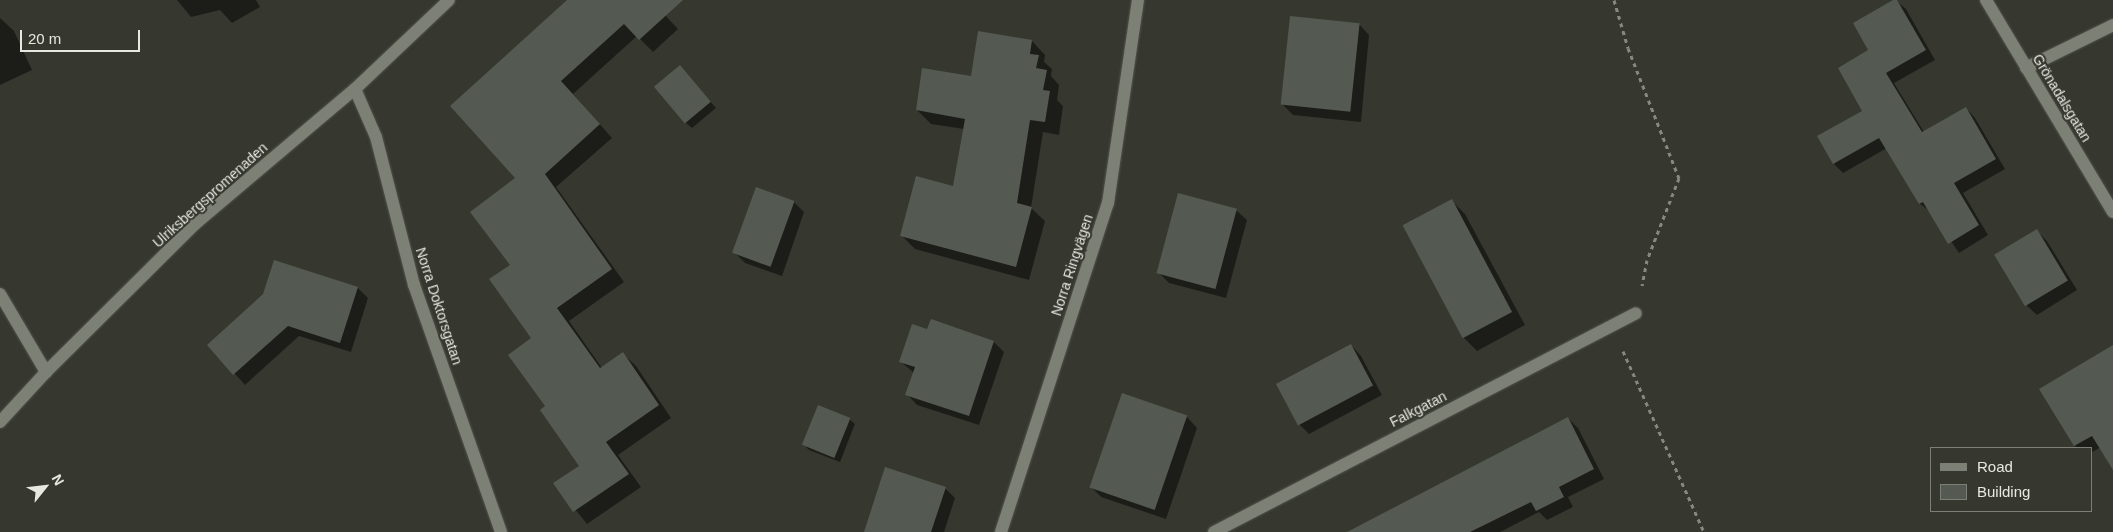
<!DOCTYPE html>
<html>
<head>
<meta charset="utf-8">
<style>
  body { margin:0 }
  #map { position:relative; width:2113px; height:532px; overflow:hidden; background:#36382f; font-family:Helvetica,sans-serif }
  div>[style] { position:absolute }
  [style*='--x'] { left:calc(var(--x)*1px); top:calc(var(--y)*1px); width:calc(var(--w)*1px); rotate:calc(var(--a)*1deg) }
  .shadow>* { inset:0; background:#0007 }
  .building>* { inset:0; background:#545a51; transform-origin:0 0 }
  .path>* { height:3px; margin-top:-1.5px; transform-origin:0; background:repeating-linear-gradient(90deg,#878881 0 4px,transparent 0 8px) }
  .roads { filter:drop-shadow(0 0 1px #52534c) drop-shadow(0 0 1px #52534c) }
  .minor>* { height:12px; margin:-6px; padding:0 6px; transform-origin:6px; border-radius:6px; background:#7d8075 }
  span { translate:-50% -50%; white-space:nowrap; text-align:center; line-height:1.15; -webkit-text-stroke:4px #36382f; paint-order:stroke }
  .street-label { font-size:14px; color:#e7e8e2 }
  .legend { position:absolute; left:1930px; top:447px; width:162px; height:65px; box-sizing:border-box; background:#36382f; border:1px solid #7d7e77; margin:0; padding:6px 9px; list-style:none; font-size:15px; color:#e7e8e2 }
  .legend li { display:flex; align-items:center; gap:10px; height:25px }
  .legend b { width:25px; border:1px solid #7d7e77 }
  .north { position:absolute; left:20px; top:462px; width:50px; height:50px; -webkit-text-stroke:4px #36382f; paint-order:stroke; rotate:61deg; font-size:14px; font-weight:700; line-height:20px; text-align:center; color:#e7e8e2 }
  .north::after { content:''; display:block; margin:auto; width:18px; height:22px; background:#e7e8e2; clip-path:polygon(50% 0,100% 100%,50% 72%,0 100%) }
  .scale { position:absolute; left:20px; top:30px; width:120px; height:22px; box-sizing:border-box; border:2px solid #e7e8e2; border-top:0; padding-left:6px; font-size:15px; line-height:18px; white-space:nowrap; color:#e7e8e2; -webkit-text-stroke:4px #36382f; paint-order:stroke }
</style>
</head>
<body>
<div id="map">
  <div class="shadow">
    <i style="clip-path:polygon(177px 0,256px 0,260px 7px,232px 23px,220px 10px,191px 17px)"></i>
    <i style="clip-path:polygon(569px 0,668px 0,663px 13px,678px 29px,653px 52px,637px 36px,573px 94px,612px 138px,556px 187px,624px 282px,569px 321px,602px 368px,623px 354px,636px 366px,671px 418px,618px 455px,641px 487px,587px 524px,555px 484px,580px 466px,547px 406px,533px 338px,511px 265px,516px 178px)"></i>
    <i style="clip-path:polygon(1895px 0,1906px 9px,1935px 60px,1894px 83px,1924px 132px,1966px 108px,1975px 118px,2005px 169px,1963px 193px,1988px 235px,1959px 253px,1931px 212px,1920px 204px,1887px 148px,1843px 173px,1834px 164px,1864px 111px,1870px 50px)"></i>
    <i style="clip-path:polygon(0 18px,14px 31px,32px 70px,0 85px)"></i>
    <i style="clip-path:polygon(1359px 24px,1369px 35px,1361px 122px,1293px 115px,1283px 105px)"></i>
    <i style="clip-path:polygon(1032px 41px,1045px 55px,1044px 62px,1052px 69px,1051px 76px,1059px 85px,1057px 100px,1063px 106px,1059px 135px,1043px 132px,1031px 208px,1045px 221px,1029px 280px,915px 249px,901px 235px,954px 187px,964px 129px,931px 124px,917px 110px)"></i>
    <i style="clip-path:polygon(685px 72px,716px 108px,692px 128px,686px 123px)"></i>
    <i style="clip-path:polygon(1451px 200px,1465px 214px,1525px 325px,1477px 351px,1463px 337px,1404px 226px)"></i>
    <i style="clip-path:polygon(794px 202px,804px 212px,782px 276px,745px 263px,734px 252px)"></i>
    <i style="clip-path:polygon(1236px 210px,1247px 220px,1226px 298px,1169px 283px,1158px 272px)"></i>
    <i style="clip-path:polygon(2036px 230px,2047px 241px,2077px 290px,2037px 315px,2026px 305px,1996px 255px)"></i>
    <i style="clip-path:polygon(275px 261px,358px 288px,368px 298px,351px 352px,299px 336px,245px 385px,209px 345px,264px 295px)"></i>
    <i style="clip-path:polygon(928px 330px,994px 342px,1004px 352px,979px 425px,917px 405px,907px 394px,914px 373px,901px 362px)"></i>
    <i style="clip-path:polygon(1351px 345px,1361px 356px,1382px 395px,1309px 434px,1299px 424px)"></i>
    <i style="clip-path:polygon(2113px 347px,2113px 452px,2101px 447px,2092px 452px,2092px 448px,2077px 448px,2075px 446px)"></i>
    <i style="clip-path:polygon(1122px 395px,1187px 417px,1197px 428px,1166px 519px,1101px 497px,1091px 487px)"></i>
    <i style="clip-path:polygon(1568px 418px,1578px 428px,1604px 479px,1568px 497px,1573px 507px,1547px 520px,1539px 512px,1500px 532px,1375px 532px)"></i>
    <i style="clip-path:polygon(849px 419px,855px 424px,840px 462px,809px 450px,804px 445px)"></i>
    <i style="clip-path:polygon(945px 488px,955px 498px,944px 532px,865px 532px)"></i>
  </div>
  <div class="building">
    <i style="clip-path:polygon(567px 0,683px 0,639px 40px,624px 24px,561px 81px,600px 124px,545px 174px,612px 269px,557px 308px,600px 368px,623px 352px,659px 405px,606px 442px,629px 474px,573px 512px,553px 483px,579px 466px,540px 410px,545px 406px,508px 355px,531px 338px,489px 279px,510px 265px,470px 212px,515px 178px,450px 106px)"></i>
    <i style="clip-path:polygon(1893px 0,1897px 0,1926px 50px,1886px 73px,1922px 132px,1966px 107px,1996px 159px,1954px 183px,1979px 225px,1948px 244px,1923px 202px,1919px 204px,1879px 138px,1833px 164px,1817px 136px,1862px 111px,1838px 68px,1868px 50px,1853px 23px)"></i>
    <i style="left:1290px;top:16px;width:70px;height:89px;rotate:6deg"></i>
    <i style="clip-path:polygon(978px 31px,1032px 40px,1030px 54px,1039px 55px,1036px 68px,1047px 70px,1043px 90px,1050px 91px,1045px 122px,1030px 120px,1017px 203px,1032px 207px,1016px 267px,900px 236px,916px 176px,953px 186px,965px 119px,916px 110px,922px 68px,971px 76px)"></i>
    <i style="left:680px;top:65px;width:48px;height:34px;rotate:50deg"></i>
    <i style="left:756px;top:187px;width:41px;height:70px;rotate:20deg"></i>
    <i style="left:1178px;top:193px;width:61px;height:83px;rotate:15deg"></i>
    <i style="left:1452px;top:199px;width:128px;height:56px;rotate:62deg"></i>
    <i style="left:2037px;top:229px;width:60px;height:50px;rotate:59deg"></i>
    <i style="clip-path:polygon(274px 260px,358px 287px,340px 343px,288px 326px,233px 375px,207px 345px,263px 294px)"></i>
    <i style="clip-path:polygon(931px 319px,994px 341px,969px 416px,905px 395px,915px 367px,899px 362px,912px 324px,927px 329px)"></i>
    <i style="left:1351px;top:344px;width:47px;height:85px;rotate:62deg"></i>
    <i style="clip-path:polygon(2113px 345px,2113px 470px,2092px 436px,2074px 446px,2039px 389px)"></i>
    <i style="left:1122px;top:393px;width:69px;height:100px;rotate:19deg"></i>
    <i style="left:818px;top:405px;width:35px;height:43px;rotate:22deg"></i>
    <i style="clip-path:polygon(1568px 417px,1594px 469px,1559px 487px,1564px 497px,1536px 511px,1531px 502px,1470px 532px,1347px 532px)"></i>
    <i style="clip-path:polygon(885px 467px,946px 487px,931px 532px,864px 532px)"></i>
  </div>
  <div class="path">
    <i style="--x:1614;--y:0;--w:50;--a:73.7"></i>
    <i style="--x:1628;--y:48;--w:140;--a:68.6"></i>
    <i style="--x:1679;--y:178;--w:88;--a:111.3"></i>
    <i style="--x:1647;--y:260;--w:26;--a:101"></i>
    <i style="--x:1623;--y:351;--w:198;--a:65.9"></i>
  </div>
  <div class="roads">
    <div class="minor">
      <i style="--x:1986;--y:0;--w:247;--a:59.1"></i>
      <i style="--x:2026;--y:68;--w:97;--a:-26.3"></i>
      <i style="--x:355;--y:89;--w:52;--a:66.4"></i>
      <i style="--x:376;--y:137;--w:153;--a:75.6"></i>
      <i style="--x:414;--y:285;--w:262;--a:70.6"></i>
      <i style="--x:0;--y:294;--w:91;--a:59.5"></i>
      <i style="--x:0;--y:422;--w:68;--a:-47.4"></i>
      <i style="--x:46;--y:372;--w:210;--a:-44.8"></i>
      <i style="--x:195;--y:224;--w:209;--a:-40.2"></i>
      <i style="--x:355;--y:89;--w:129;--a:-43.4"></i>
      <i style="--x:1001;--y:532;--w:346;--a:-72"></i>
      <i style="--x:1108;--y:203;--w:205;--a:-81.6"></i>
      <i style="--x:1214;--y:532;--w:475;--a:-27.4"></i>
    </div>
  </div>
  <div class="street-label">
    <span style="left:2062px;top:98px;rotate:59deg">Grönadalsgatan</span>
    <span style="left:210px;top:195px;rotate:-42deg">Ulriksbergspromenaden</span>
    <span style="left:1072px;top:265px;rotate:-72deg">Norra Ringvägen</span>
    <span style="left:439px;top:306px;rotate:72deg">Norra Doktorsgatan</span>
    <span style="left:1418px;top:409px;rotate:-27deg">Falkgatan</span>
  </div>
  <ul class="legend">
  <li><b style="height:6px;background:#7d8075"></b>Road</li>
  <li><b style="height:14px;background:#545a51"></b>Building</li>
  </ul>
  <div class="north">N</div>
  <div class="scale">20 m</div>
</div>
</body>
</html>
